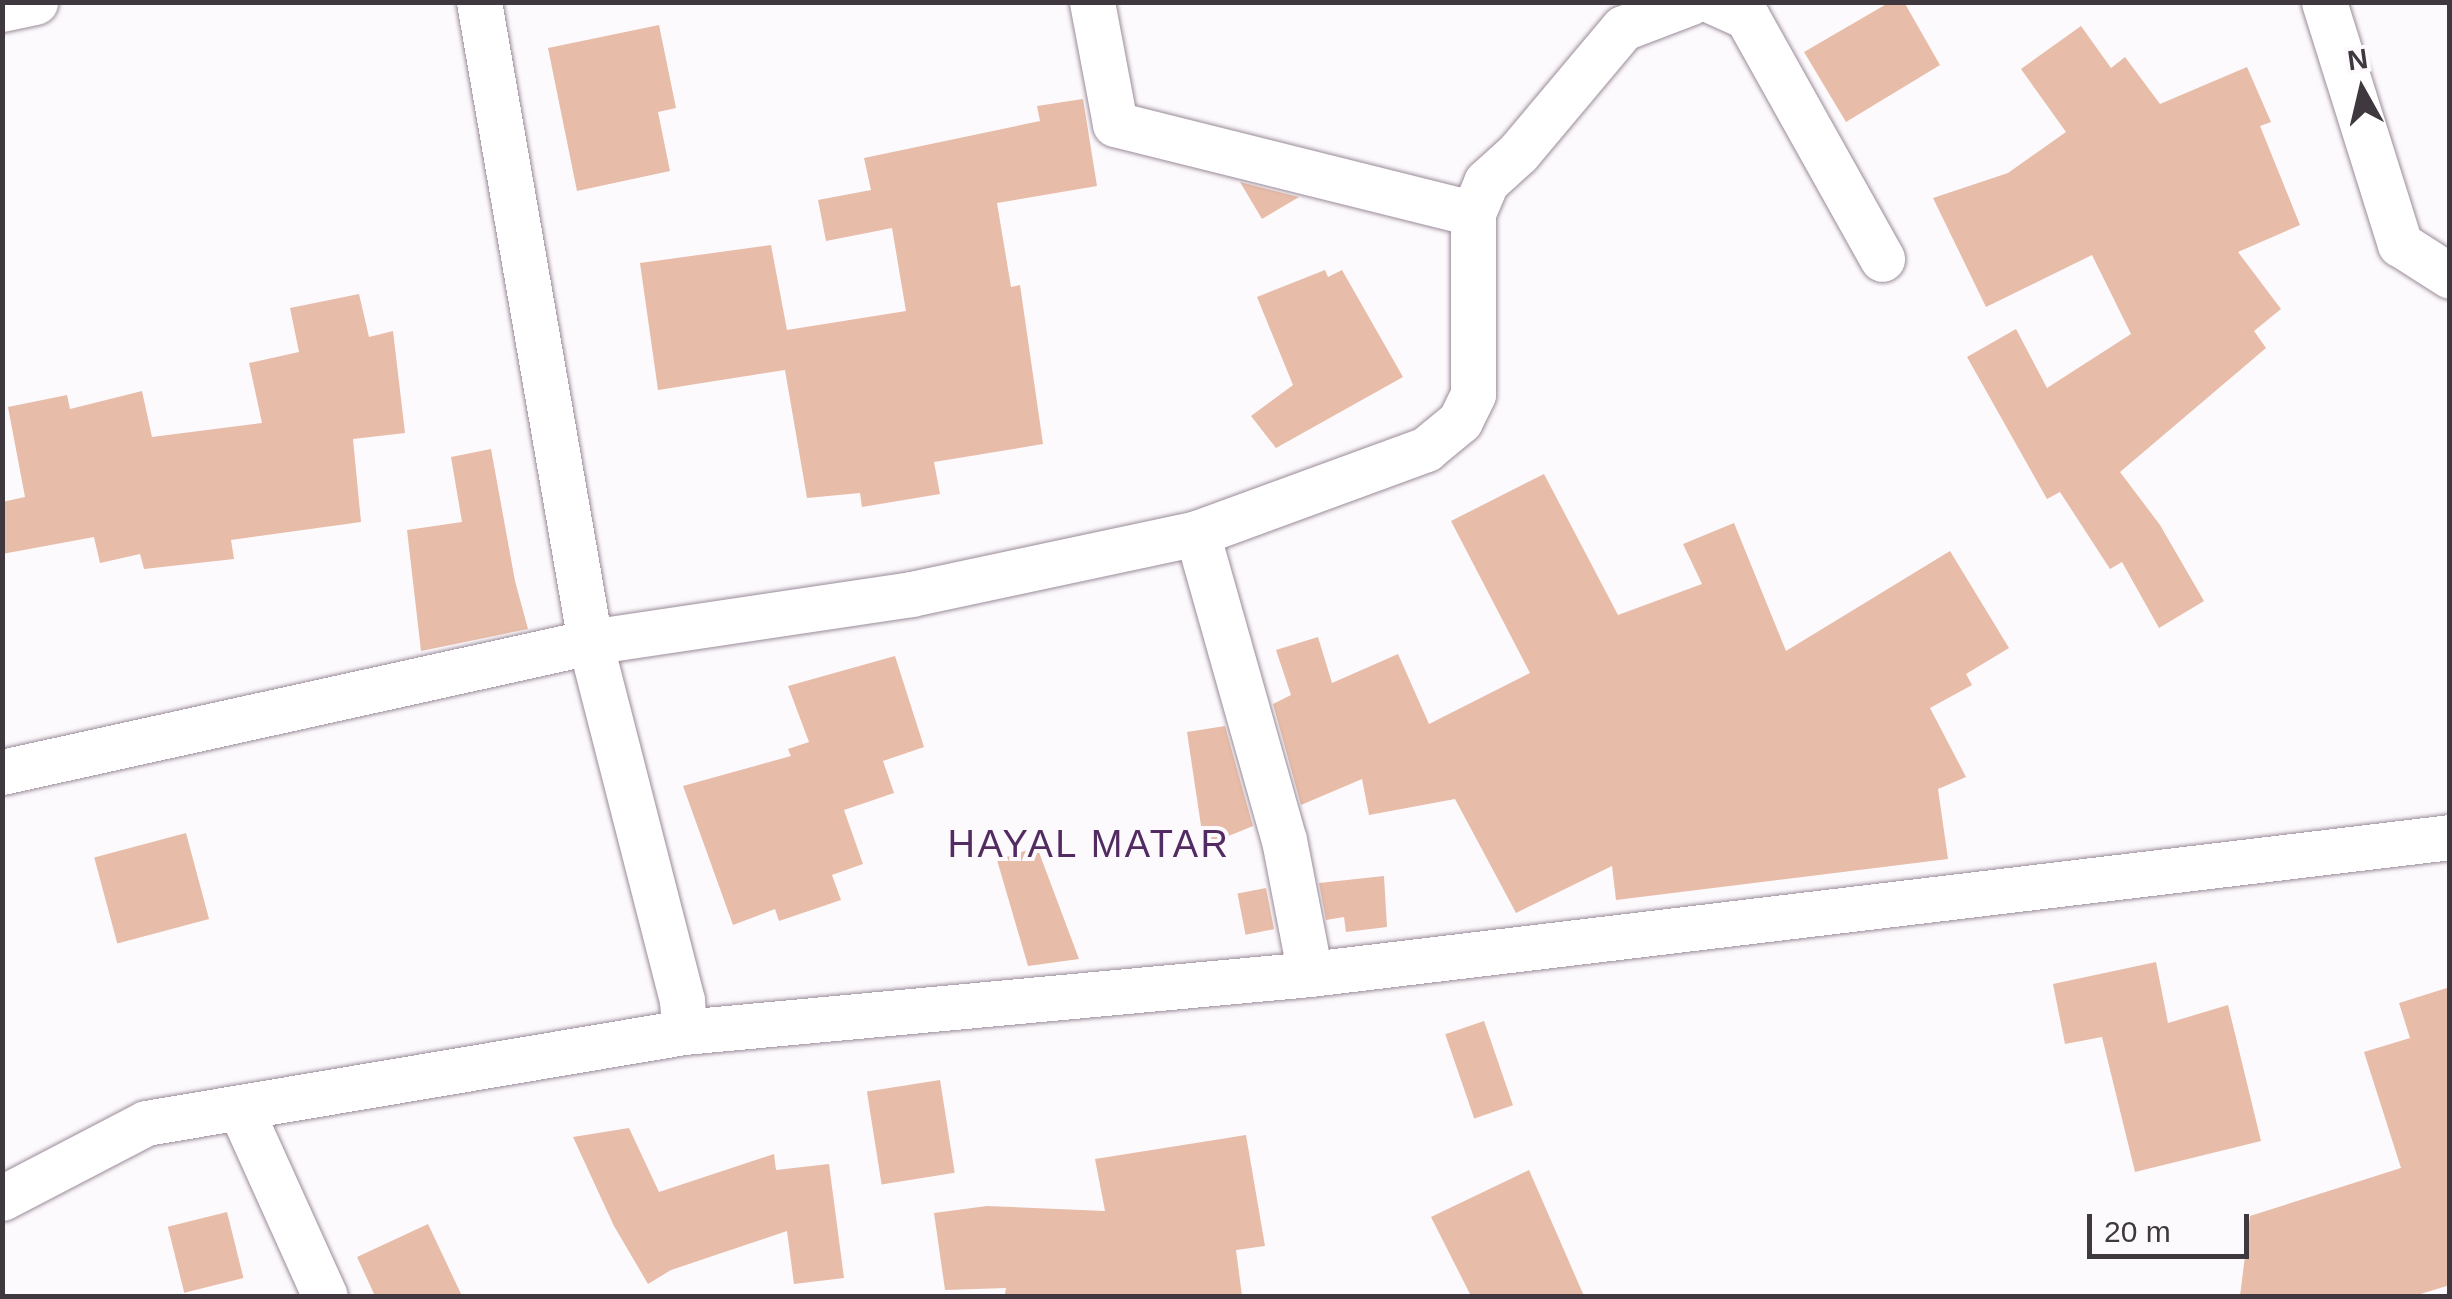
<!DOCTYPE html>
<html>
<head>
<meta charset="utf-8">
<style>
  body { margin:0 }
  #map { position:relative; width:2452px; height:1299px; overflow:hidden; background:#fdfafd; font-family:Helvetica,sans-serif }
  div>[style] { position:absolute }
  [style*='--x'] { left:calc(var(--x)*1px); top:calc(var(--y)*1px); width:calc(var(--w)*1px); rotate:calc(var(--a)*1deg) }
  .building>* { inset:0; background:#e7bca8; transform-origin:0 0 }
  .roads { filter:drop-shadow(0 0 2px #9a8b99) drop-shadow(0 0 2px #9a8b99) }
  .minor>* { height:45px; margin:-22.5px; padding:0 22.5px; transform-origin:22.5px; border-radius:22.5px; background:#fff }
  span { translate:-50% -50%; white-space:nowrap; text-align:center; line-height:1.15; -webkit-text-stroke:8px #fdfafd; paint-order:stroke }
  .neighbourhood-label { font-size:38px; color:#512b62; letter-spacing:2.5px }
  .frame { position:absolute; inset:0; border:5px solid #3f393f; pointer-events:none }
  .north { position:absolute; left:2312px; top:40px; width:100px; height:100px; -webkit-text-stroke:8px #fdfafd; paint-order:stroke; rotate:352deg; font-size:28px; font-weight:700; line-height:40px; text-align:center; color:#3f393f }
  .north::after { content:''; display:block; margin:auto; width:35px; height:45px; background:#3f393f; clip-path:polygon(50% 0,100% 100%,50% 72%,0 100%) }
  .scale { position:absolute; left:2087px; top:1214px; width:162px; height:45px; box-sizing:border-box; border:5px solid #3f393f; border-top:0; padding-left:12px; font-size:30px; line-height:35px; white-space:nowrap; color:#3f393f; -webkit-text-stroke:8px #fdfafd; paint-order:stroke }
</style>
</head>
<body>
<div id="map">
  <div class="building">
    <i style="clip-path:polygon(1890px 2px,1904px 2px,1940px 65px,1846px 122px,1804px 52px)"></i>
    <i style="clip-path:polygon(659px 25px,676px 108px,658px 112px,670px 171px,577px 191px,548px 48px)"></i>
    <i style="clip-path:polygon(2081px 26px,2111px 68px,2125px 57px,2160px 104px,2247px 67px,2271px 122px,2260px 126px,2300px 225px,2238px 252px,2281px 309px,2254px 331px,2266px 348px,2120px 472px,2160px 525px,2204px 601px,2159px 628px,2122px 562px,2110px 569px,2060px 492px,2047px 499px,1967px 357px,2016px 329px,2047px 388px,2131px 334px,2092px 255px,1986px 307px,1933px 198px,2008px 173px,2066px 132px,2021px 69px)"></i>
    <i style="clip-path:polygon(1083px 99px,1097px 186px,997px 203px,1011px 287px,1020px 285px,1043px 444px,934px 462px,940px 494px,862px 507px,860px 493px,807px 498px,785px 370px,658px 390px,640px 263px,771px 245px,787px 330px,906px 311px,892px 228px,826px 241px,818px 200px,871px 190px,864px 158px,1040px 121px,1037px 106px)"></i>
    <i style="clip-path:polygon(1240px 182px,1299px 197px,1262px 219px)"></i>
    <i style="clip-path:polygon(1325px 270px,1328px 277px,1342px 270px,1403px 377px,1276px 448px,1251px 416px,1293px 385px,1257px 297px)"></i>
    <i style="clip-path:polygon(359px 294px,369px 337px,393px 331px,405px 433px,353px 439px,361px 522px,231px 540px,234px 559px,144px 569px,140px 554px,100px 563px,94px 537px,2px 554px,2px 502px,25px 497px,8px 407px,67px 395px,70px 409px,142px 391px,152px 437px,262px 423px,249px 363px,299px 352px,290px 308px)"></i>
    <i style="clip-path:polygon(491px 449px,515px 581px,528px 629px,421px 651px,407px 530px,462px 522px,451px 457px)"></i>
    <i style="clip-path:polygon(1544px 474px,1618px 615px,1702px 584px,1683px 544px,1734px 523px,1786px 651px,1950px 551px,2009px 648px,1966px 674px,1972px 685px,1930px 708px,1966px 777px,1938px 789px,1948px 859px,1616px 900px,1612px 866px,1516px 913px,1455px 799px,1369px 815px,1362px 779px,1301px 805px,1273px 704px,1291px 695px,1276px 650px,1318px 637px,1332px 683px,1398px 654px,1429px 724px,1530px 673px,1451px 521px)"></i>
    <i style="clip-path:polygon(895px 656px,924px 747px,883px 761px,894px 793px,844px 810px,863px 864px,832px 875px,841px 900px,779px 921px,775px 909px,733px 925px,683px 786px,791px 756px,788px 749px,809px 742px,788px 686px)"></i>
    <i style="clip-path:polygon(1225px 726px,1253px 826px,1204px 846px,1187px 732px)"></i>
    <i style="left:186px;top:833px;width:89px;height:95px;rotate:75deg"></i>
    <i style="clip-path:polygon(1037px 847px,1079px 959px,1028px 966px,997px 860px)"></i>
    <i style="clip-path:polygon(1384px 876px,1387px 927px,1346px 932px,1344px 917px,1326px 920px,1319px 883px)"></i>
    <i style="left:1266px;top:888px;width:42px;height:29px;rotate:79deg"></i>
    <i style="clip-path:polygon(2156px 962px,2168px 1023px,2228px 1005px,2261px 1141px,2135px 1172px,2102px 1037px,2065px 1044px,2053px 984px)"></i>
    <i style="clip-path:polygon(2450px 987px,2450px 1285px,2414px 1296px,2240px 1296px,2250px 1216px,2401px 1168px,2364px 1052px,2410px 1038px,2399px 1003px)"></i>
    <i style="left:1484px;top:1021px;width:89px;height:41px;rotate:71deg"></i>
    <i style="left:940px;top:1080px;width:94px;height:74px;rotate:81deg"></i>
    <i style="clip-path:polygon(629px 1128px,659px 1192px,774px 1154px,776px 1170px,829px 1164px,844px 1278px,794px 1284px,787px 1231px,671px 1270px,648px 1284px,614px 1226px,573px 1137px)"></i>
    <i style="clip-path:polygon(1246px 1135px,1265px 1246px,1236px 1250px,1242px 1296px,1079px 1296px,1005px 1294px,1006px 1288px,945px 1290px,934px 1213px,987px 1206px,1105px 1211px,1095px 1159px)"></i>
    <i style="clip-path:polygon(1529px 1170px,1584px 1296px,1471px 1296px,1431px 1217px)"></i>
    <i style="left:227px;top:1212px;width:68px;height:61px;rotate:76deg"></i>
    <i style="clip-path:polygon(428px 1224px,462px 1296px,375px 1296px,357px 1257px)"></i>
  </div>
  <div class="roads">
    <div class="minor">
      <i style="--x:479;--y:2;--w:650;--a:80.16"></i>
      <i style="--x:590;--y:642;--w:370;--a:75.6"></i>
      <i style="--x:682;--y:1000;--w:32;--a:86"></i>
      <i style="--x:1092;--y:2;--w:124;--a:79.3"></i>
      <i style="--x:1115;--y:124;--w:369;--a:14"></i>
      <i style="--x:1714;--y:2;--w:36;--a:24"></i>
      <i style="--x:1747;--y:17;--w:277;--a:60.8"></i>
      <i style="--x:2324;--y:2;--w:254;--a:72.6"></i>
      <i style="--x:2400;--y:244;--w:59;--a:32.6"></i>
      <i style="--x:2;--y:9;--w:34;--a:-12"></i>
      <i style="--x:1197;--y:533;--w:319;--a:74.2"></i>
      <i style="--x:1284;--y:840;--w:136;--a:79"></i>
      <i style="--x:2;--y:772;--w:602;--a:-12.47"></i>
      <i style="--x:590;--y:642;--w:325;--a:-8.5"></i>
      <i style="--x:911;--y:594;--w:292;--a:-12"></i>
      <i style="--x:1197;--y:533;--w:244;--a:-20.1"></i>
      <i style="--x:1426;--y:449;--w:44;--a:-39.5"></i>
      <i style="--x:1460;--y:421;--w:30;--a:-64"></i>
      <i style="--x:1473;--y:394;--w:181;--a:-90"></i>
      <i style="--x:1473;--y:213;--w:34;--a:-67"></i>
      <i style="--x:1486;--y:182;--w:43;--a:-42.2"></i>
      <i style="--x:1518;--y:153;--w:163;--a:-50"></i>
      <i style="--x:1623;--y:28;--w:73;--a:-20.9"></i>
      <i style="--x:240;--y:1108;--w:206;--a:65.7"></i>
      <i style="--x:2;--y:1198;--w:162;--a:-27.5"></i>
      <i style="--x:146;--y:1123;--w:546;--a:-9.6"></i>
      <i style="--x:684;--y:1032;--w:629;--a:-5.29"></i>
      <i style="--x:1310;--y:974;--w:1148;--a:-6.85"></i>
    </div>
  </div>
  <div class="neighbourhood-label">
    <span style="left:1089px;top:845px">HAYAL MATAR</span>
  </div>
  <div class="frame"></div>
  <div class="north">N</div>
  <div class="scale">20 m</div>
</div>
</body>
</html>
